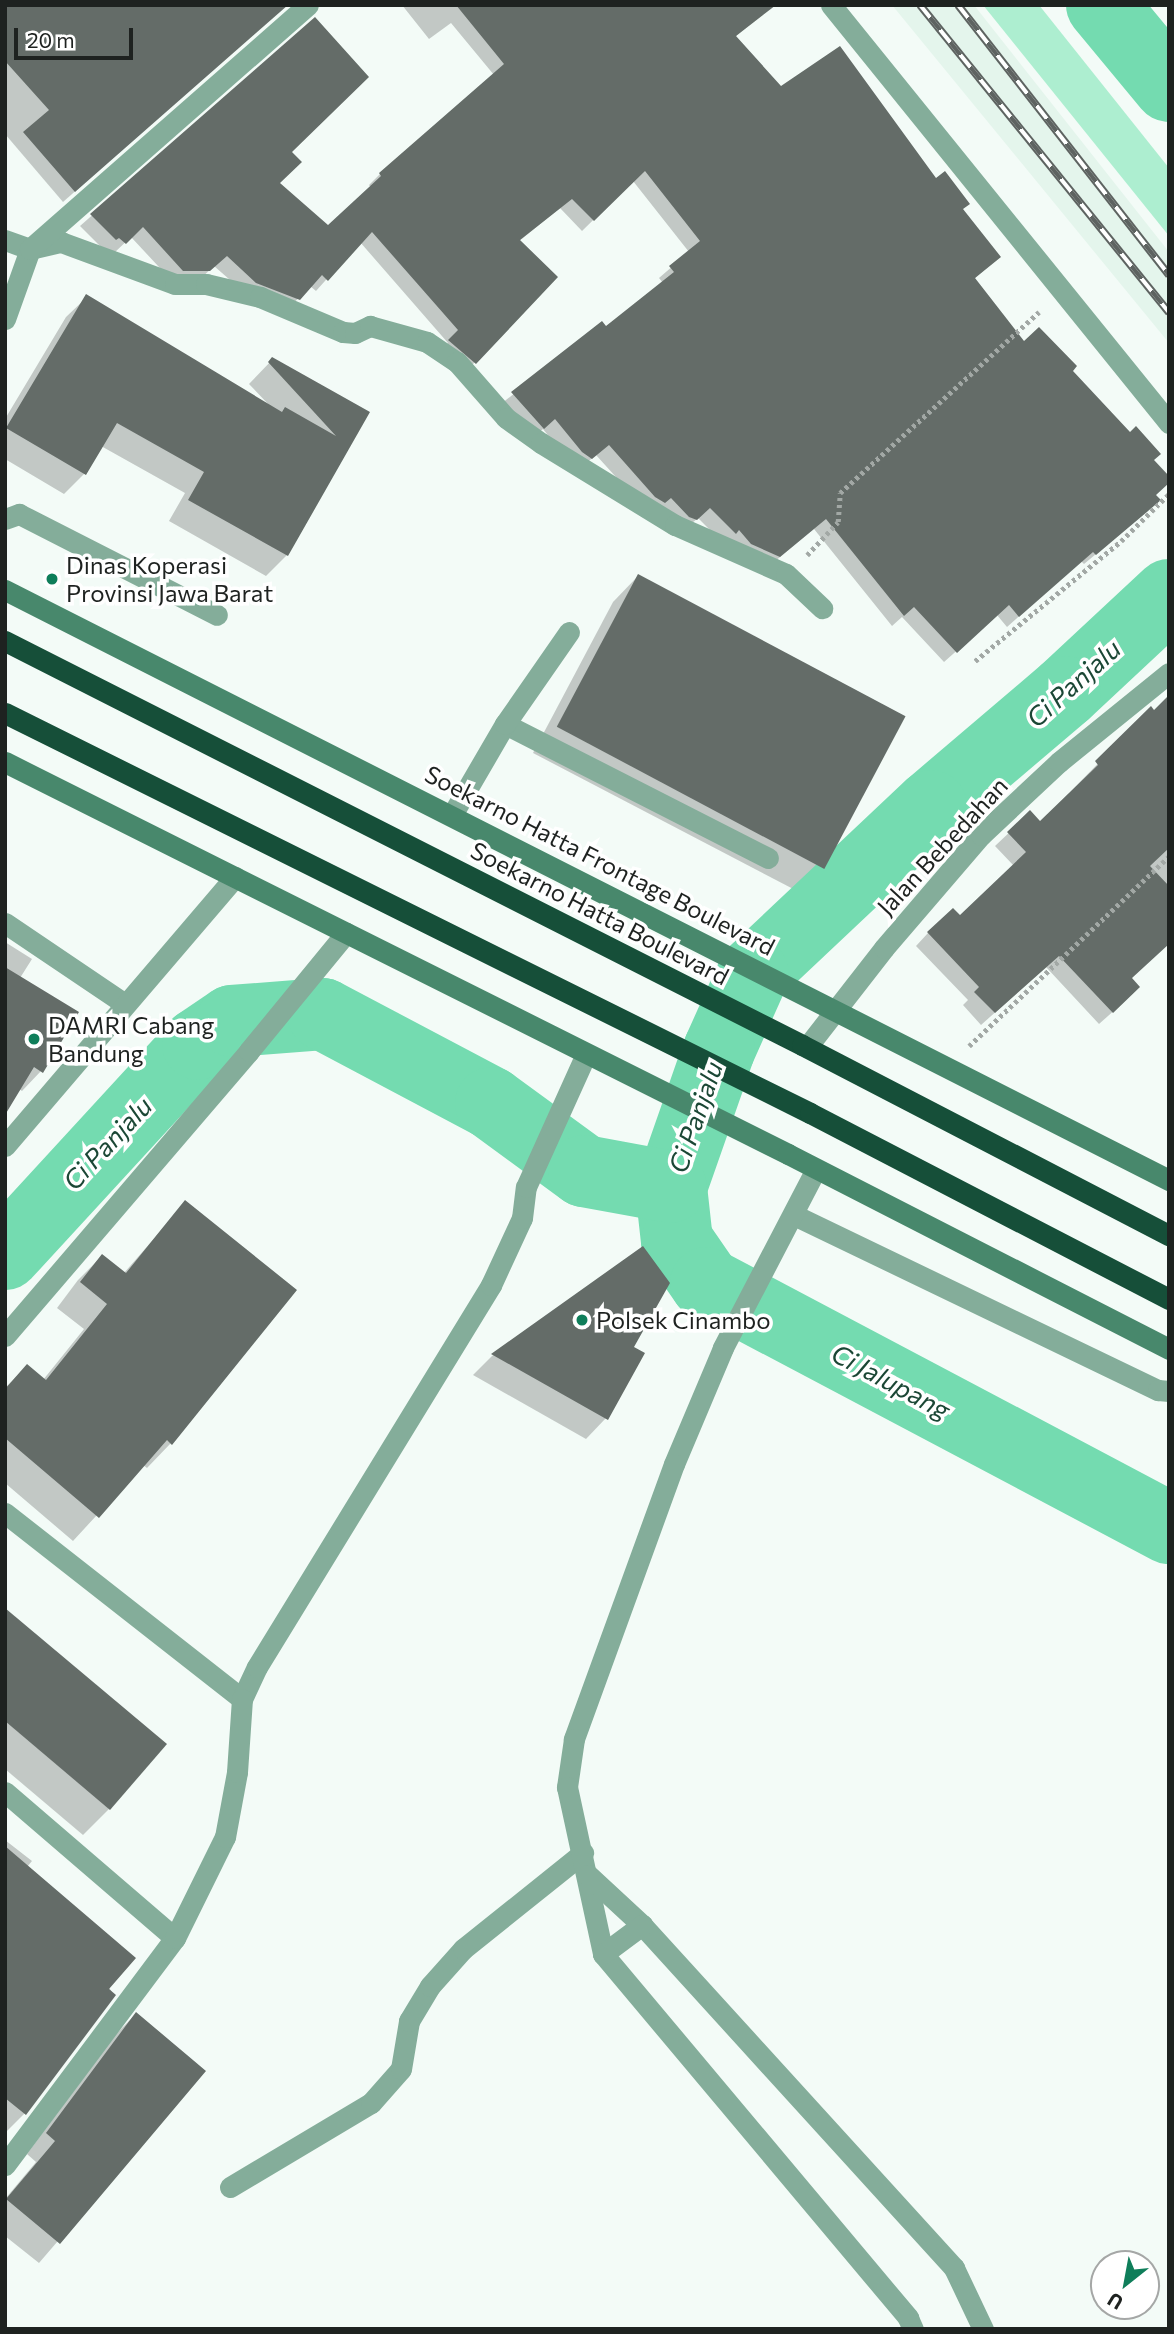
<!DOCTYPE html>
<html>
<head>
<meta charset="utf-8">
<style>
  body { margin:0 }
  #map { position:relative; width:1174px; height:2334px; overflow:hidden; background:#f3fbf7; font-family:Commissioner,sans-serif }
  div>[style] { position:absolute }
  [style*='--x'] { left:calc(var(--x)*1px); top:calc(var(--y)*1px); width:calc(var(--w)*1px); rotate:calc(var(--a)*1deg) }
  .built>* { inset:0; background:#e4f5ec }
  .green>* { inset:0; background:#adeed0 }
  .shadow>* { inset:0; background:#0003 }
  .river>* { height:72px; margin:-36px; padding:0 36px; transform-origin:36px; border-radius:36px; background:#74dbb0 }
  .building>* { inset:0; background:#646c68; transform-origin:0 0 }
  .path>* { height:4.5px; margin-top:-2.25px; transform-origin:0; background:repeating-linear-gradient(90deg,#a2a8a5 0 3.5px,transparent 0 7px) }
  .lane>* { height:21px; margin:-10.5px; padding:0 10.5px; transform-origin:10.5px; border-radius:10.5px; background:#84ad9a }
  .street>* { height:21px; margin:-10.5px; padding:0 10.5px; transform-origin:10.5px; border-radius:10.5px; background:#84ad9a }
  .secondary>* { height:21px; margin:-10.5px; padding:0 10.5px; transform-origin:10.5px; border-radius:10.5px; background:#48886c }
  .highway>* { height:21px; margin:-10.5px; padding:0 10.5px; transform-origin:10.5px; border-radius:10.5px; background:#164f39 }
  .rail>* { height:8px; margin-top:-4px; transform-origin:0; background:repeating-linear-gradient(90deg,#fff 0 16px,#5e6361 0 32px); box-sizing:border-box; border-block:2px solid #5e6361 }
  .dots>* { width:19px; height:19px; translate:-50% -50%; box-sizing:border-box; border:4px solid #fff; border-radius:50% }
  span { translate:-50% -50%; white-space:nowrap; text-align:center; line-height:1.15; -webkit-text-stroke:7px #fff; paint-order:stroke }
  .poi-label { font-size:24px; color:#1e2220 }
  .left { translate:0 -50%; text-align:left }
  .street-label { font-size:24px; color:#1e2220 }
  .water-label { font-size:26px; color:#1b4735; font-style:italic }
  .frame { position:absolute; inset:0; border:7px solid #1e2220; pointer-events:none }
  .north { position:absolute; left:1090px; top:2250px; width:70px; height:70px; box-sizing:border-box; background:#fff; border:2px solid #a5a7a6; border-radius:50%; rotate:211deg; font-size:19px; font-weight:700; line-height:28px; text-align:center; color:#1e2220 }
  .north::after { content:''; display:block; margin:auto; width:24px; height:32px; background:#0f7e5a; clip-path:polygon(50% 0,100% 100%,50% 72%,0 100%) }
  .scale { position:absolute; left:14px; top:28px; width:119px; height:32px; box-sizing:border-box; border:4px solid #1e2220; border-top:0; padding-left:9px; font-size:21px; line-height:24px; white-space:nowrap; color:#1e2220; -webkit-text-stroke:5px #fff; paint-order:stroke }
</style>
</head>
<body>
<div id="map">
  <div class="built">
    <i style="clip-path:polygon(892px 5px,974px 5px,1169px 252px,1169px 343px)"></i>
  </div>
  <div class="green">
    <i style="clip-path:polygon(983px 5px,1039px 5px,1169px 168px,1169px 236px)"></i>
  </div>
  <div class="shadow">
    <i style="clip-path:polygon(5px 5px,285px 6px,63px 202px,5px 134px)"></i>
    <i style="clip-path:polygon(402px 5px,741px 5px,753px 21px,735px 37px,781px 89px,936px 180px,961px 210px,999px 257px,973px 280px,1024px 344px,1070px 371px,1152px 460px,1154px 495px,1148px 511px,1084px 564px,1081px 561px,1007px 627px,997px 615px,944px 662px,902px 617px,892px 626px,814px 529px,768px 567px,723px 543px,698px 518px,684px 530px,644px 508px,596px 455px,579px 469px,570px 463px,543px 429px,531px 439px,501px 404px,602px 323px,606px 329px,663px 283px,659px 278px,689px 252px,633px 181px,582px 231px,560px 208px,518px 242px,475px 362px,463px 374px,439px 353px,448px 343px,360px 242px,316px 291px,310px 286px,287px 310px,245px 293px,214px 266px,197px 282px,172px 281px,131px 237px,113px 254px,104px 250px,80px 226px,315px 19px,290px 152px,277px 183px,328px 227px,371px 188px,369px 185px,380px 174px,494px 75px,451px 23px,429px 39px)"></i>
    <i style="clip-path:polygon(87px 297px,269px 405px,249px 384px,273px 359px,367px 412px,287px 555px,266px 576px,169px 521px,185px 493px,101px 446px,84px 474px,64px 494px,5px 459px,5px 419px,66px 317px)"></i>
    <i style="clip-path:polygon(638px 576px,904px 716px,825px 866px,799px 892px,533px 753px,613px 602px)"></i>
    <i style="clip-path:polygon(1151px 709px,1169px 794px,1169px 948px,1166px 945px,1130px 979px,1126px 1000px,1099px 1024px,1046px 967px,981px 1025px,963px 1005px,968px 1000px,916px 946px,928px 933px,960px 918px,1014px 866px,995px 846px,1030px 813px,1040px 823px)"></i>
    <i style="clip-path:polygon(5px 942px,32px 959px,20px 978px,41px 1071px,22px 1091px,19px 1089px,5px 1111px)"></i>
    <i style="clip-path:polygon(185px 1203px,171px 1443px,147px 1468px,143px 1465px,73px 1541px,5px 1483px,5px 1388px,27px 1366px,43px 1380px,84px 1329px,57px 1308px,78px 1280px,102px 1256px,124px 1273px)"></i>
    <i style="clip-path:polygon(643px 1248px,606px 1418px,586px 1439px,473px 1375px,492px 1356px)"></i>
    <i style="clip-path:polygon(5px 1610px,109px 1809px,83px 1835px,5px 1769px)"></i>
    <i style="clip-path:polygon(5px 1840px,32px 1861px,27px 1867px,114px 1995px,24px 2114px,5px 2133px)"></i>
    <i style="clip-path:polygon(136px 2014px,204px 2071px,39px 2263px,5px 2236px,5px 2199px,36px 2162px,27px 2154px,116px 2034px)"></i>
  </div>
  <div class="river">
    <i style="--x:1102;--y:5;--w:105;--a:50.4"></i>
    <i style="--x:1169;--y:595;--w:142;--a:137"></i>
    <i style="--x:1065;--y:692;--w:176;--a:139.6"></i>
    <i style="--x:931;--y:806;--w:245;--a:136.7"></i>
    <i style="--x:753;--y:974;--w:83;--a:114.1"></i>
    <i style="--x:719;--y:1050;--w:145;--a:109.3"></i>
    <i style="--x:671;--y:1187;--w:54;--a:83.7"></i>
    <i style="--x:677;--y:1241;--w:51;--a:55.4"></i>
    <i style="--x:706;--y:1283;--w:524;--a:27.89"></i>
    <i style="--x:5;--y:1254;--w:285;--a:-47.4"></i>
    <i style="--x:198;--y:1044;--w:41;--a:-34.1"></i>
    <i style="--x:232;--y:1021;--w:91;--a:-4.4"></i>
    <i style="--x:323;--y:1014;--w:190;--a:27.9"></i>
    <i style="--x:491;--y:1103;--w:115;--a:36.2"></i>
    <i style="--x:584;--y:1171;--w:88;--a:10.4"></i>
  </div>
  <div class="building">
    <i style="clip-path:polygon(5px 5px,288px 5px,75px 192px,23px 132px,49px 110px,5px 61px)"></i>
    <i style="clip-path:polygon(456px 5px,776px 5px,736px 36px,781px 86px,840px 46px,936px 178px,945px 171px,970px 204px,963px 209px,1001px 257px,975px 278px,1024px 341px,1039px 327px,1077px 366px,1073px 371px,1130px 432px,1136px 426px,1161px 454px,1154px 460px,1169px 476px,1169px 483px,1156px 495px,1161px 500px,1096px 555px,1093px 552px,1019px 617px,1009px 605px,957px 653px,914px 607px,904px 616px,826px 519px,780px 557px,751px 544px,739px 530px,736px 534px,710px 508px,697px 520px,689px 517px,671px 498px,665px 503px,655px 497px,609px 445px,592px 459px,582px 452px,555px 419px,544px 429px,511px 392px,602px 321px,606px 326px,674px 272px,669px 266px,700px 241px,645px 171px,594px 221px,572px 199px,520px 240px,558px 277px,476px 364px,448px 340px,458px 330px,372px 232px,328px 281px,322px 275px,300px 300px,256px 283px,227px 256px,210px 271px,183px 271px,143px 227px,126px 244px,119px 238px,116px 240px,90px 214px,315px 17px,369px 77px,292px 152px,302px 162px,280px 183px,328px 225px,381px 176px,379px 173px,504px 64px)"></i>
    <i style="clip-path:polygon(86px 294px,282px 412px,285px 407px,336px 436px,268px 362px,272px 357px,370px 412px,288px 556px,188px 500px,204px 472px,117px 423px,86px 475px,6px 428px)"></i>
    <i style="left:638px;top:574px;width:303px;height:173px;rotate:28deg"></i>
    <i style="clip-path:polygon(1169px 695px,1169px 848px,1150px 866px,1169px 886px,1169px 944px,1132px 978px,1140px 987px,1113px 1013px,1059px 956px,995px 1013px,974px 992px,979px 987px,927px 932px,953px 908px,960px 915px,1026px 852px,1007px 832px,1030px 810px,1040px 821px,1098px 765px,1095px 761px,1151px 706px,1154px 710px)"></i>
    <i style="clip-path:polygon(5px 967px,79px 1012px,43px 1073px,34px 1067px,5px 1115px)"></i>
    <i style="clip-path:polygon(185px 1200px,297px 1290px,172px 1445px,167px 1440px,99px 1518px,5px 1438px,5px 1389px,27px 1364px,46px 1380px,107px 1304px,80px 1282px,102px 1254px,126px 1273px)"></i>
    <i style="clip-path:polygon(643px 1246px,670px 1283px,634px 1347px,645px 1353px,608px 1420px,491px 1354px)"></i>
    <i style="clip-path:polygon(5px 1608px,167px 1744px,110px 1810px,5px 1721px)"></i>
    <i style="clip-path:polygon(5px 1846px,136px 1958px,109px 1989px,116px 1995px,26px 2115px,5px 2098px)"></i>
    <i style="clip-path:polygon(136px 2012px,206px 2071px,60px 2244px,6px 2199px,55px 2141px,46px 2133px)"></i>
  </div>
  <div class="path">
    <i style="--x:807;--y:555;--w:45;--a:-46.8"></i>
    <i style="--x:838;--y:522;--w:29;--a:-86"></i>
    <i style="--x:840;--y:493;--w:269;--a:-42.3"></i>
    <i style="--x:975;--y:661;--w:189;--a:-39.4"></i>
    <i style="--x:1121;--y:541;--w:67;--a:-44.4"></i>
    <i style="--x:969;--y:1046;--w:276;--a:-43.5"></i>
  </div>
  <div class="lane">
    <i style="--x:5;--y:519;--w:15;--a:-20"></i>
    <i style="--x:19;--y:514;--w:222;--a:27"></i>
    <i style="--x:505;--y:724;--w:295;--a:27"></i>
    <i style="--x:452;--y:815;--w:105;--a:-59.8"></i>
    <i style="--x:505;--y:724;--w:112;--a:-55.2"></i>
    <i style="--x:5;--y:923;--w:145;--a:34"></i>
    <i style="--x:5;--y:1146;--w:354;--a:-49.5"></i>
    <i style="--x:794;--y:1215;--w:404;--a:25.7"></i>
    <i style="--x:1158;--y:1390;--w:11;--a:5"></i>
    <i style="--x:5;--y:1336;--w:375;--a:-49.4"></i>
    <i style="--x:249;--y:1051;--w:153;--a:-50.6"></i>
    <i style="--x:5;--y:1513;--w:301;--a:38.1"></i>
    <i style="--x:242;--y:1699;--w:35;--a:-65"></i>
    <i style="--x:257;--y:1667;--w:448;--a:-58.5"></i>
    <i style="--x:491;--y:1285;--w:74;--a:-65.2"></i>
    <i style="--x:522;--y:1218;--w:31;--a:-83"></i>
    <i style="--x:526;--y:1187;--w:146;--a:-65.7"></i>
    <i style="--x:5;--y:1792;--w:224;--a:40.7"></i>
    <i style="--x:5;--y:2165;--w:284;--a:-53.2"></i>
    <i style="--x:175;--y:1938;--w:113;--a:-63.7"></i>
    <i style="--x:225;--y:1837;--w:66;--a:-79.5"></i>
    <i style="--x:237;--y:1772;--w:73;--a:-86.1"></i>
    <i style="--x:230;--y:2187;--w:164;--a:-30.8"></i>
    <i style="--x:371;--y:2103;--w:45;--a:-48.6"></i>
    <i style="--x:401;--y:2069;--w:49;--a:-80.5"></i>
    <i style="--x:409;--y:2021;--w:41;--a:-59"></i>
    <i style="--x:430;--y:1986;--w:50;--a:-48.3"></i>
    <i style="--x:463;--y:1949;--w:154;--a:-38.7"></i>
  </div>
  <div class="street">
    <i style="--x:831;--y:5;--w:538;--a:51.04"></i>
    <i style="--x:5;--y:240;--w:27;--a:20"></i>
    <i style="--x:30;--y:249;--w:32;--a:-13"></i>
    <i style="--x:61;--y:242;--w:121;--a:20.2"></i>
    <i style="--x:175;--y:284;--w:31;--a:0"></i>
    <i style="--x:206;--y:284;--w:56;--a:13.5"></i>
    <i style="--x:260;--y:297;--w:90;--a:22.9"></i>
    <i style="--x:343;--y:332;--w:12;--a:5"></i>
    <i style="--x:355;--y:333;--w:17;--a:-25"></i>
    <i style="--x:370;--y:326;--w:59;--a:15.7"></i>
    <i style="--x:427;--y:342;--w:36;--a:34"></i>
    <i style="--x:457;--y:362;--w:74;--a:48.8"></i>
    <i style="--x:506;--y:418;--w:43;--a:35.5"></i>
    <i style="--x:541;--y:443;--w:157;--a:31.5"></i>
    <i style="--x:675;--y:525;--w:121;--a:23.8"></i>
    <i style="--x:786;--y:574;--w:50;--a:43.4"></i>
    <i style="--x:5;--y:319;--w:74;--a:-70.3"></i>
    <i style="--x:30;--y:249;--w:370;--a:-41.3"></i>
    <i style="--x:807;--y:1047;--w:125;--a:-52.1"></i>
    <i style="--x:884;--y:948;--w:149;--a:-49.4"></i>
    <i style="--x:981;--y:835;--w:107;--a:-43.1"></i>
    <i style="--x:1059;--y:762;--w:141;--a:-39"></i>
    <i style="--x:816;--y:1169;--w:202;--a:117.5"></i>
    <i style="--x:723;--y:1348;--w:126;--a:112.9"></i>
    <i style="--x:674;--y:1464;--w:293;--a:110"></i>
    <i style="--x:574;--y:1739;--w:49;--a:98.3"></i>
    <i style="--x:567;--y:1787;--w:171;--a:77.8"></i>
    <i style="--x:603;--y:1954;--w:475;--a:50"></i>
    <i style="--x:908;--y:2318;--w:12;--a:66"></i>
    <i style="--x:588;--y:1875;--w:74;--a:42.8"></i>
    <i style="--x:642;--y:1925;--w:464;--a:47.7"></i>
    <i style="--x:954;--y:2268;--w:68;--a:64.6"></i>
    <i style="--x:603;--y:1954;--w:49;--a:-36.6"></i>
  </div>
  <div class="secondary">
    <i style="--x:5;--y:590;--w:1305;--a:26.88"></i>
    <i style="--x:5;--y:762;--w:876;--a:26.59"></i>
    <i style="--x:788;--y:1154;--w:428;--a:27.1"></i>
  </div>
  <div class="highway">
    <i style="--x:5;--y:641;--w:894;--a:26.88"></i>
    <i style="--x:802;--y:1045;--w:413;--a:27.4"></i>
    <i style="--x:5;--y:713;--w:899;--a:26.42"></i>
    <i style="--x:810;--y:1113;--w:404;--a:27.4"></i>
  </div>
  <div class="rail">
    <i style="--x:920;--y:5;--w:396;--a:51"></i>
    <i style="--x:958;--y:5;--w:343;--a:52"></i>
  </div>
  <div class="dots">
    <i style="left:52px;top:579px;background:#0f7e5a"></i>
    <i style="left:34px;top:1039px;background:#0f7e5a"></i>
    <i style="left:582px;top:1320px;background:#0f7e5a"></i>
  </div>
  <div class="poi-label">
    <span class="left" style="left:66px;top:579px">Dinas Koperasi<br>Provinsi Jawa Barat</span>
    <span class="left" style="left:48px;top:1039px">DAMRI Cabang<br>Bandung</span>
    <span class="left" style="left:596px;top:1320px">Polsek Cinambo</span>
  </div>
  <div class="street-label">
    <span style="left:942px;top:846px;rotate:-47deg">Jalan Bebedahan</span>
    <span style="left:600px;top:860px;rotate:27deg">Soekarno Hatta Frontage Boulevard</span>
    <span style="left:600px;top:913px;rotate:27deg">Soekarno Hatta Boulevard</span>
  </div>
  <div class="water-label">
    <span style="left:1073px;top:683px;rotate:-42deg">Ci Panjalu</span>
    <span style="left:695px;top:1117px;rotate:-71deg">Ci Panjalu</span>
    <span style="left:107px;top:1143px;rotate:-47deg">Ci Panjalu</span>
    <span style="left:891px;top:1381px;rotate:28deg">Ci Jalupang</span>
  </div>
  <div class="frame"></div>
  <div class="north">U</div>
  <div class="scale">20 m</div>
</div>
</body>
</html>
